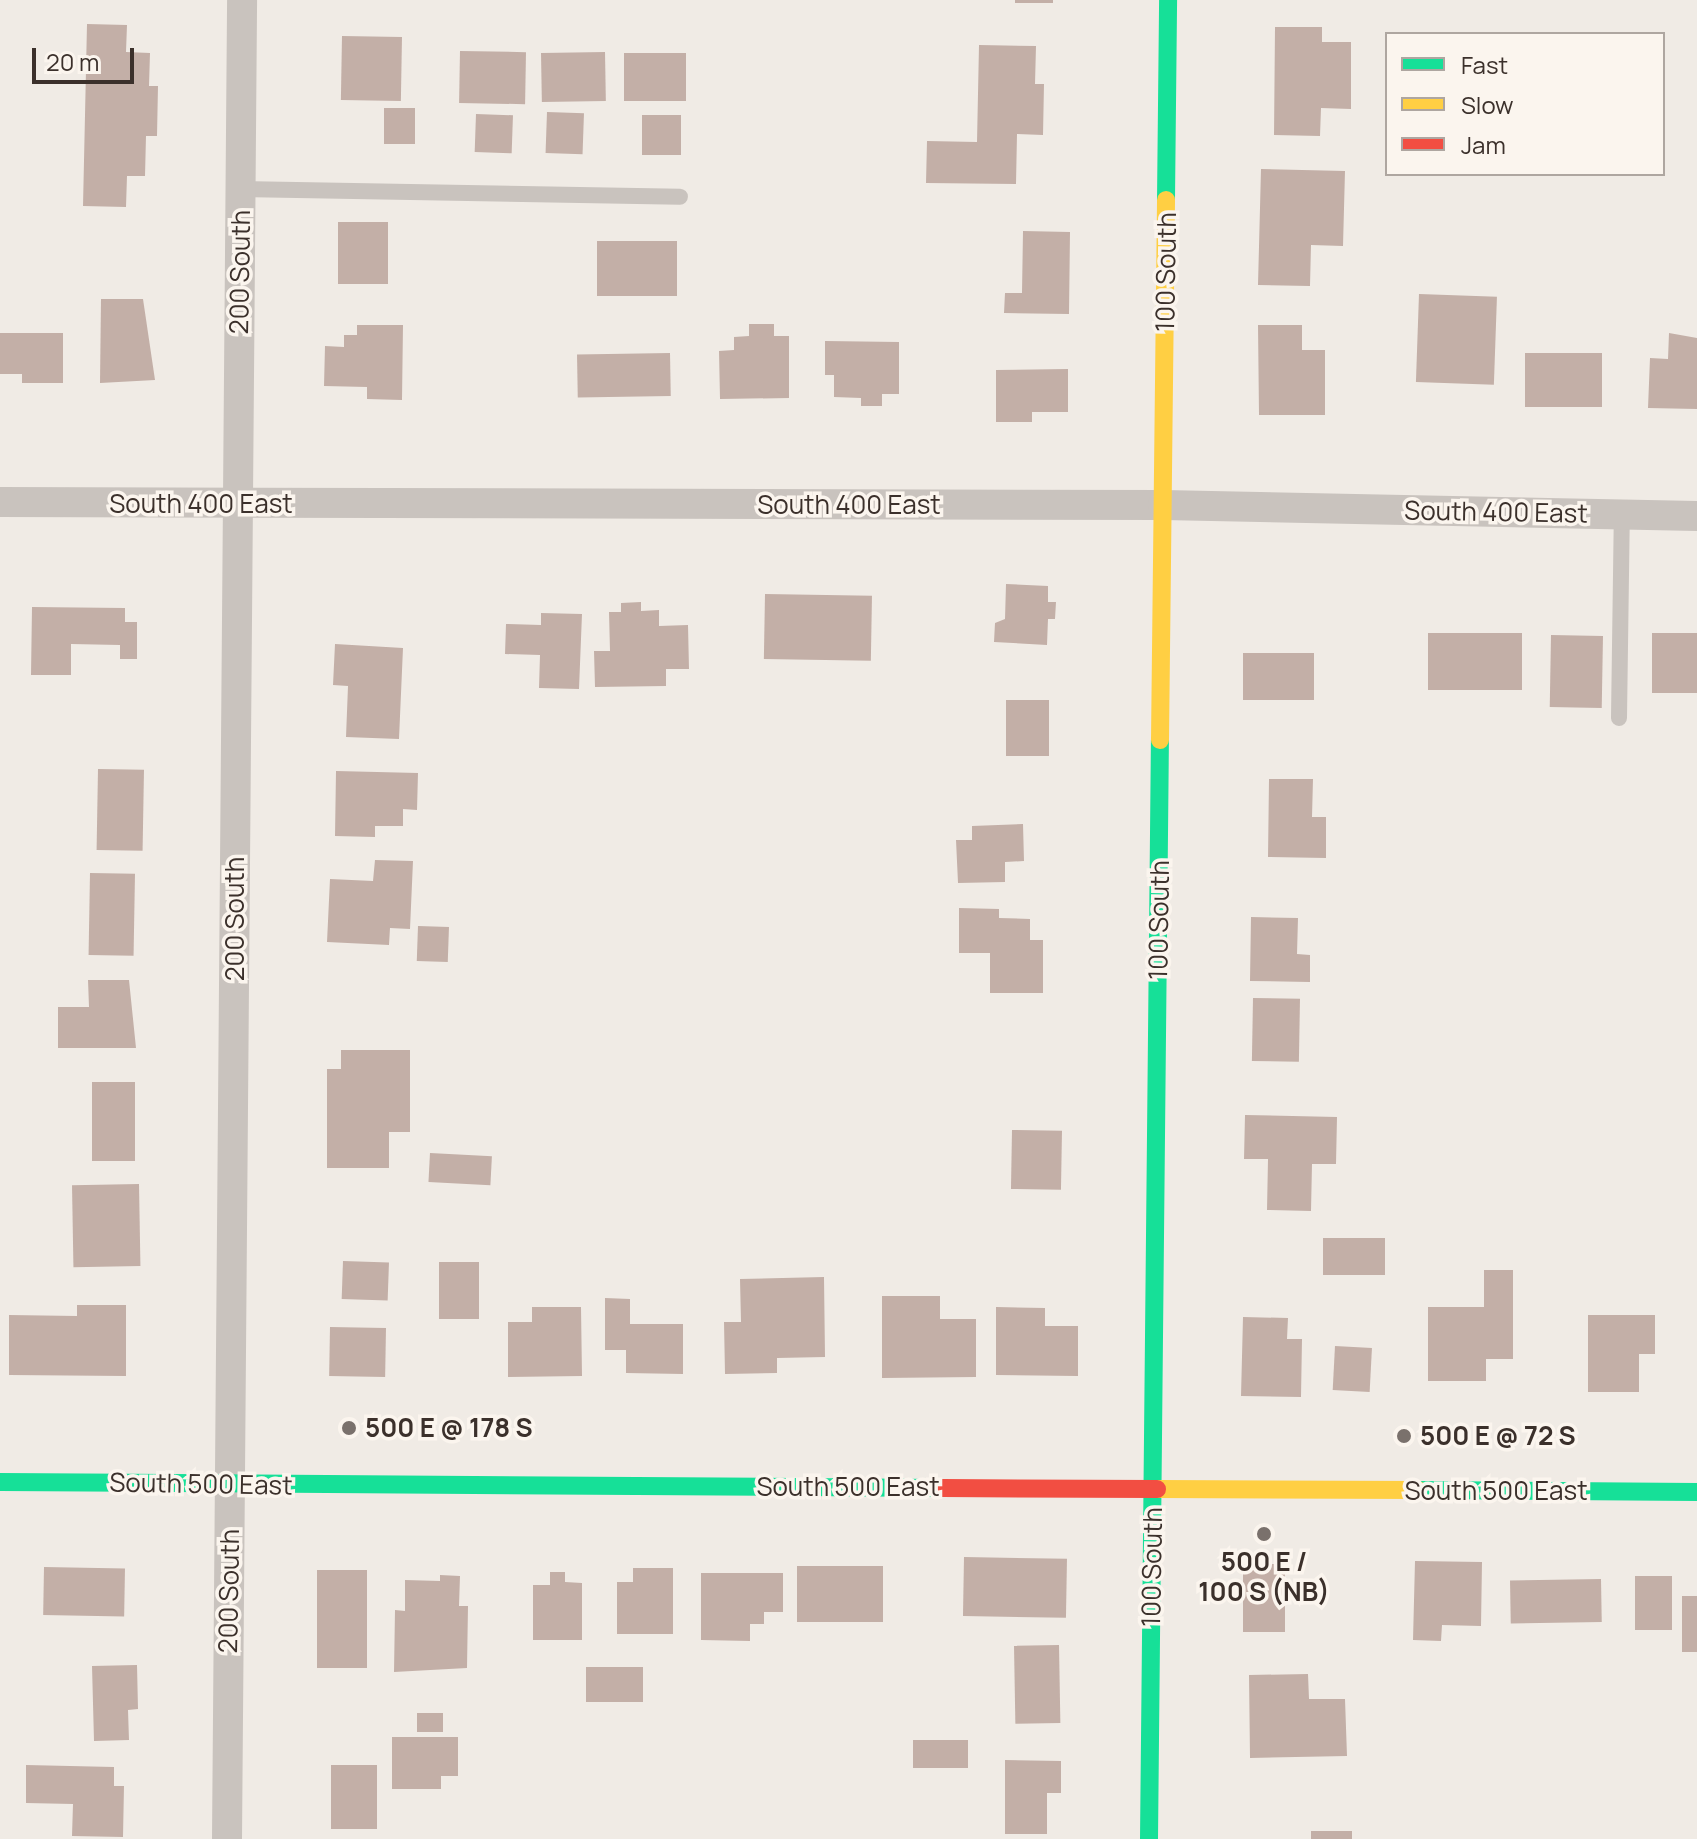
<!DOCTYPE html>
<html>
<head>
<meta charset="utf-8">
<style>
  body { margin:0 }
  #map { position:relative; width:1697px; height:1839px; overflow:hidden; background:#f0ebe5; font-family:Manrope,sans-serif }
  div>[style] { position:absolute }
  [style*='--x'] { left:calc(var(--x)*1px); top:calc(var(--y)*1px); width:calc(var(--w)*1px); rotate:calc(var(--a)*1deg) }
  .building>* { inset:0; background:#c3afa7; transform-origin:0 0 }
  .lane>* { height:16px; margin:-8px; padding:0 8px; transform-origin:8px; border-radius:8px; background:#c9c3be }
  .street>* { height:30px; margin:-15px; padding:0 15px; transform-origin:15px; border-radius:15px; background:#c9c3be }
  .fast>* { height:18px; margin:-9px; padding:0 9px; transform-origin:9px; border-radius:9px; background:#16e098 }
  .slow>* { height:18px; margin:-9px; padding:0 9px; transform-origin:9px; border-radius:9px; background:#ffcf43 }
  .jam>* { height:18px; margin:-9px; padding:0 9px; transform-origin:9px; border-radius:9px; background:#f24e42 }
  .dots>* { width:22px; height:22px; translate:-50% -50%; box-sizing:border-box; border:4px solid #fbf5ee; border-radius:50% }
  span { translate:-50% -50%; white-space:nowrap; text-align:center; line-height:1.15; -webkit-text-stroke:7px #fbf5ee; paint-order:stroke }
  .street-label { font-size:26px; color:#3b302b }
  .poi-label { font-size:26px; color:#3b302b; font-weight:700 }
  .left { translate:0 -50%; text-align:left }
  .legend { position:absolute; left:1385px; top:32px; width:280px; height:144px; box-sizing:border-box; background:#fbf5ee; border:2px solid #aea6a0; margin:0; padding:10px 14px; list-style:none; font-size:24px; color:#3b302b }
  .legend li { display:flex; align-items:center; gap:16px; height:40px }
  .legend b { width:40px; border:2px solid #aea6a0 }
  .scale { position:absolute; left:32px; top:48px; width:102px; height:36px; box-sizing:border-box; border:4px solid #3b302b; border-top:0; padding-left:10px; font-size:24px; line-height:28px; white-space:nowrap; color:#3b302b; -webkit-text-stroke:6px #fbf5ee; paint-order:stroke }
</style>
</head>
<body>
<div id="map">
  <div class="building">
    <i style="left:1015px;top:0;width:38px;height:3px"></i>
    <i style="clip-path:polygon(87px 24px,127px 25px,126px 52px,150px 53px,149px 86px,158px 86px,157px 136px,146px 136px,145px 176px,127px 176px,126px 207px,83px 206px)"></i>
    <i style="clip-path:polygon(1275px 27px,1322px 27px,1322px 42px,1351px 42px,1351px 109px,1321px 108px,1320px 136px,1274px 135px)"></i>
    <i style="left:342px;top:36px;width:60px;height:64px;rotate:1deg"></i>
    <i style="clip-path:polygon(979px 45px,1036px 46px,1035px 84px,1044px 84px,1043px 135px,1017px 134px,1016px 184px,926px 183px,927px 141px,977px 142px)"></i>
    <i style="left:460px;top:51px;width:66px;height:52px;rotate:1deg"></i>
    <i style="left:605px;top:52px;width:49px;height:64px;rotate:89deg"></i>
    <i style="left:624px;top:53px;width:62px;height:48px"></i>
    <i style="left:384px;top:108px;width:31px;height:36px"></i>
    <i style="left:547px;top:112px;width:37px;height:41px;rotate:2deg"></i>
    <i style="left:476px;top:114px;width:37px;height:38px;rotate:2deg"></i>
    <i style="left:642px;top:115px;width:39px;height:40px"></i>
    <i style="clip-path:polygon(1261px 169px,1345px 171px,1343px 246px,1311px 245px,1310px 286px,1258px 285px)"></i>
    <i style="left:338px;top:222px;width:50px;height:62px"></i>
    <i style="clip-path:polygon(1023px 231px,1070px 232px,1069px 314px,1004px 313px,1005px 293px,1022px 293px)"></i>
    <i style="left:597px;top:241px;width:80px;height:55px"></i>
    <i style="left:1419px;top:294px;width:78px;height:88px;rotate:2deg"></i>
    <i style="clip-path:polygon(101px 299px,143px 299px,155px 380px,100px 383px)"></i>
    <i style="clip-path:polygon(749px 324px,774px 324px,774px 336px,789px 336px,789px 398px,720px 399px,719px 351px,734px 350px,734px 337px,749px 336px)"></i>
    <i style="clip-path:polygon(357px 325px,403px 325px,402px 400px,367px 399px,367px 387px,324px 386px,325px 346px,344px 347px,344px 335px,357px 335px)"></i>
    <i style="clip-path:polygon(1258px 325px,1302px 325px,1302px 350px,1325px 350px,1325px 415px,1259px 415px)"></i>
    <i style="clip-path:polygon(0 333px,63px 333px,63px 383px,22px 383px,22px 374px,0 374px)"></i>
    <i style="clip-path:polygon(1669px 333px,1697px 338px,1697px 409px,1648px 408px,1650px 358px,1668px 359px)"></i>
    <i style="clip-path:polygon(825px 341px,899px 342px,899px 394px,882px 394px,882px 406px,861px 406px,861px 398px,834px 397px,834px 375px,825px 375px)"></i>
    <i style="left:670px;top:353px;width:43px;height:93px;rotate:89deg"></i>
    <i style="left:1525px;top:353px;width:77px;height:54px"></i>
    <i style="clip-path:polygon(1068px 369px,1068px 412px,1032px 412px,1032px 422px,996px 422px,996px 370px)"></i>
    <i style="clip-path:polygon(1006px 584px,1048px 586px,1048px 602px,1056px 602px,1055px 619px,1048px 619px,1047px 645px,994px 642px,995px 623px,1005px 619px)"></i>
    <i style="left:765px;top:594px;width:107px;height:65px;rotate:1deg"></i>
    <i style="clip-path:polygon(641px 602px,641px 611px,659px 610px,659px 626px,688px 625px,689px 669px,666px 669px,666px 686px,595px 687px,594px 651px,610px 651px,609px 612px,621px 612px,621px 603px)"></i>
    <i style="clip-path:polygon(32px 607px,125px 608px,125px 622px,137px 622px,137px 659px,120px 659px,120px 645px,71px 644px,71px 675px,31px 675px)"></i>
    <i style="clip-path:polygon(541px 613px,582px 614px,579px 689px,539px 688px,540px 655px,505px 654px,506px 624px,541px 625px)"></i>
    <i style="left:1522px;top:633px;width:57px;height:94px;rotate:90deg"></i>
    <i style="left:1652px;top:633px;width:45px;height:60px"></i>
    <i style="left:1551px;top:635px;width:52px;height:72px;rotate:1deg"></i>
    <i style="clip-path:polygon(335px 644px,403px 648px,399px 739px,346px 737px,348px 686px,333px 685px)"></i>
    <i style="left:1243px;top:653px;width:71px;height:47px"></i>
    <i style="left:1006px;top:700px;width:43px;height:56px"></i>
    <i style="left:98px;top:769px;width:46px;height:81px;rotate:1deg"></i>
    <i style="clip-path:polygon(336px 771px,418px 773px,417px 810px,403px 809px,403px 826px,375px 826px,375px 837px,335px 836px)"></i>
    <i style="clip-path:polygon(1269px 779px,1313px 779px,1312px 817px,1326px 817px,1326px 858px,1268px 857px)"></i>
    <i style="clip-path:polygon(1023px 824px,1024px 861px,1005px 862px,1005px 882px,958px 883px,956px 840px,972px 840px,972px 826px)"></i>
    <i style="clip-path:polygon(375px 860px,413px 861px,410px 929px,390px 928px,389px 945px,327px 942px,330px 879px,373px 881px)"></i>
    <i style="left:90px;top:873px;width:45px;height:82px;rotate:1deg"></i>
    <i style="clip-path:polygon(959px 908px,999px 909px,999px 918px,1030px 919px,1030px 940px,1043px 940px,1043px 993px,990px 993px,990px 953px,959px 953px)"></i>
    <i style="clip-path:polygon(1251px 917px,1298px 918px,1297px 954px,1310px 955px,1310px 982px,1250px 981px)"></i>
    <i style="left:418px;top:926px;width:31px;height:35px;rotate:2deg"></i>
    <i style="clip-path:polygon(88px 980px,129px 980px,136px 1048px,58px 1048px,58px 1007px,89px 1007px)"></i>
    <i style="left:1253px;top:998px;width:47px;height:63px;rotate:1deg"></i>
    <i style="clip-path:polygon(341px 1050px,410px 1050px,410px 1132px,389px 1132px,389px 1168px,327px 1168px,327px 1069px,341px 1069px)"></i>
    <i style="left:92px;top:1082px;width:43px;height:79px"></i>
    <i style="clip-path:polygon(1245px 1115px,1337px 1117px,1336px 1164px,1312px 1164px,1311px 1211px,1267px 1210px,1268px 1159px,1244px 1159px)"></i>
    <i style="left:1012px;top:1130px;width:50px;height:59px;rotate:1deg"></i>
    <i style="left:430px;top:1153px;width:62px;height:29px;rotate:3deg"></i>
    <i style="left:139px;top:1184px;width:82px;height:67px;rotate:89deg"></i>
    <i style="left:1323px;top:1238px;width:62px;height:37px"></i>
    <i style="left:343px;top:1261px;width:46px;height:38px;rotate:2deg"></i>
    <i style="left:439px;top:1262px;width:40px;height:57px"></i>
    <i style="clip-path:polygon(1484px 1270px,1513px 1270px,1513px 1359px,1486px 1359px,1486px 1381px,1428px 1381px,1428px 1307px,1484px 1307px)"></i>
    <i style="clip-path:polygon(824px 1277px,825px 1357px,777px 1358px,777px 1373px,725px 1374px,724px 1322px,741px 1322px,740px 1279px)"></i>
    <i style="clip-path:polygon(882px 1296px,940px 1296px,940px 1319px,976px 1319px,976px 1377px,882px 1378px)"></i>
    <i style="clip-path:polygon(605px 1298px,630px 1299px,630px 1324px,683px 1324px,683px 1374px,626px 1373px,626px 1350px,605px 1350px)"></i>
    <i style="clip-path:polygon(77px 1305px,126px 1305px,126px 1376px,9px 1375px,9px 1315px,77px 1316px)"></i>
    <i style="clip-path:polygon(532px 1307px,581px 1307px,582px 1376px,508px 1377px,508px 1322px,532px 1322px)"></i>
    <i style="clip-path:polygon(996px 1307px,1045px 1308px,1045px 1326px,1078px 1326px,1078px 1376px,996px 1375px)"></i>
    <i style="clip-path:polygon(1588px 1315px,1655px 1315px,1655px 1354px,1639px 1354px,1639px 1392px,1588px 1392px)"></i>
    <i style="clip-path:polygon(1243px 1317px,1288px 1318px,1287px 1339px,1302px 1339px,1301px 1397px,1241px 1396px)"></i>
    <i style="left:330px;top:1327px;width:56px;height:49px;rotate:1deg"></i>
    <i style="left:1335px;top:1346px;width:37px;height:44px;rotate:3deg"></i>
    <i style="left:964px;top:1557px;width:103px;height:59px;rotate:1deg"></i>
    <i style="clip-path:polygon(1415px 1561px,1482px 1562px,1481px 1626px,1442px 1625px,1441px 1641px,1413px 1640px)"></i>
    <i style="left:1243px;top:1564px;width:42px;height:68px"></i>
    <i style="left:797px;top:1566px;width:86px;height:56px"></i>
    <i style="left:44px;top:1567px;width:81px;height:48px;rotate:1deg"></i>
    <i style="clip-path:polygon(633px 1568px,673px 1568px,673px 1634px,617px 1634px,617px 1582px,633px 1582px)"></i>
    <i style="left:317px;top:1570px;width:50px;height:98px"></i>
    <i style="clip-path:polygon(550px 1572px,565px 1572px,565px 1582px,582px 1583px,582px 1640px,533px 1640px,533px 1585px,550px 1585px)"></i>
    <i style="clip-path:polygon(701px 1573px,783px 1573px,783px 1612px,764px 1612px,764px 1624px,750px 1624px,750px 1641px,701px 1640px)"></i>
    <i style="clip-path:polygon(440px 1575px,460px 1576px,459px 1606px,468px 1606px,467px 1668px,394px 1672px,395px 1610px,405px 1611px,405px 1580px,440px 1581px)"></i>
    <i style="left:1635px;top:1576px;width:37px;height:54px"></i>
    <i style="left:1601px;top:1579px;width:43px;height:91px;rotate:89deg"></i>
    <i style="left:1682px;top:1596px;width:15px;height:56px"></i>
    <i style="left:1059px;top:1645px;width:78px;height:45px;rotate:89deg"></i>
    <i style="clip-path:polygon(137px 1665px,138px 1709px,128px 1710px,129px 1740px,94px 1741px,92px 1666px)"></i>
    <i style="left:586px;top:1667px;width:57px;height:35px"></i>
    <i style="clip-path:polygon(1308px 1674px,1309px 1699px,1345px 1699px,1347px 1756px,1250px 1758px,1249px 1675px)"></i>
    <i style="left:417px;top:1713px;width:26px;height:19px"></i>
    <i style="clip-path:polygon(392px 1737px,458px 1737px,458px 1776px,441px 1776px,441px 1789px,392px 1789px)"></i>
    <i style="left:913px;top:1740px;width:55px;height:28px"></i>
    <i style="clip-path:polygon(1005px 1760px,1061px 1761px,1061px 1793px,1047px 1793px,1047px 1834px,1005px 1834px)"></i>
    <i style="clip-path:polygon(26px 1765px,114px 1767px,114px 1786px,124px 1786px,123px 1837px,72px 1836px,73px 1804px,26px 1803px)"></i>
    <i style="left:331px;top:1765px;width:46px;height:64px"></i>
    <i style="left:1311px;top:1831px;width:41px;height:8px"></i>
  </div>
  <div class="lane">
    <i style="--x:241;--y:189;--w:439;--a:1"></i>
    <i style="--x:1619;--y:718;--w:203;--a:-89.2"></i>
  </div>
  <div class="street">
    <i style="--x:0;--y:502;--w:1163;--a:0.15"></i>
    <i style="--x:1163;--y:505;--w:534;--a:1.18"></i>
    <i style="--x:227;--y:1839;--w:1839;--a:-89.53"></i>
  </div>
  <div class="fast">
    <i style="--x:1166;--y:200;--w:200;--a:-89.4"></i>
    <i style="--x:0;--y:1482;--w:943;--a:0.36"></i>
    <i style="--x:1418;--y:1490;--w:279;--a:0.4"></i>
    <i style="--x:1149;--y:1839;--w:1099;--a:-89.43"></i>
  </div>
  <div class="slow">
    <i style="--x:1160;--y:740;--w:540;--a:-89.36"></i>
    <i style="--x:1157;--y:1489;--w:261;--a:0.2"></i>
  </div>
  <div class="jam">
    <i style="--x:943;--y:1488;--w:214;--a:0.3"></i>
  </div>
  <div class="dots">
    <i style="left:349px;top:1428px;background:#7a716c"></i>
    <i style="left:1404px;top:1436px;background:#7a716c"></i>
    <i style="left:1264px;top:1534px;background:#7a716c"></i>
  </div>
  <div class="street-label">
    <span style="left:240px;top:272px;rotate:-89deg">200 South</span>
    <span style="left:1166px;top:272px;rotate:-89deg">100 South</span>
    <span style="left:201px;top:504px">South 400 East</span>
    <span style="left:849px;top:505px">South 400 East</span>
    <span style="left:1496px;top:512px;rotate:1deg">South 400 East</span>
    <span style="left:235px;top:919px;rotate:-90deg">200 South</span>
    <span style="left:1159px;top:920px;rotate:-89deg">100 South</span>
    <span style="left:201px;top:1484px;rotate:1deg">South 500 East</span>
    <span style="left:848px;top:1487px">South 500 East</span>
    <span style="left:1496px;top:1491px">South 500 East</span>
    <span style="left:1152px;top:1567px;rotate:-89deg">100 South</span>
    <span style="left:229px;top:1591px;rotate:-89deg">200 South</span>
  </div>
  <div class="poi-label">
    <span class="left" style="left:365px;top:1428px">500 E @ 178 S</span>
    <span class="left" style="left:1420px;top:1436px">500 E @ 72 S</span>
    <span style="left:1264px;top:1577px">500 E /<br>100 S (NB)</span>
  </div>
  <ul class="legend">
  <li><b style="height:10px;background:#16e098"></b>Fast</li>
  <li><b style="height:10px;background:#ffcf43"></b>Slow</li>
  <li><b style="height:10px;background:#f24e42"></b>Jam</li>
  </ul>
  <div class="scale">20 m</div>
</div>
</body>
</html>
